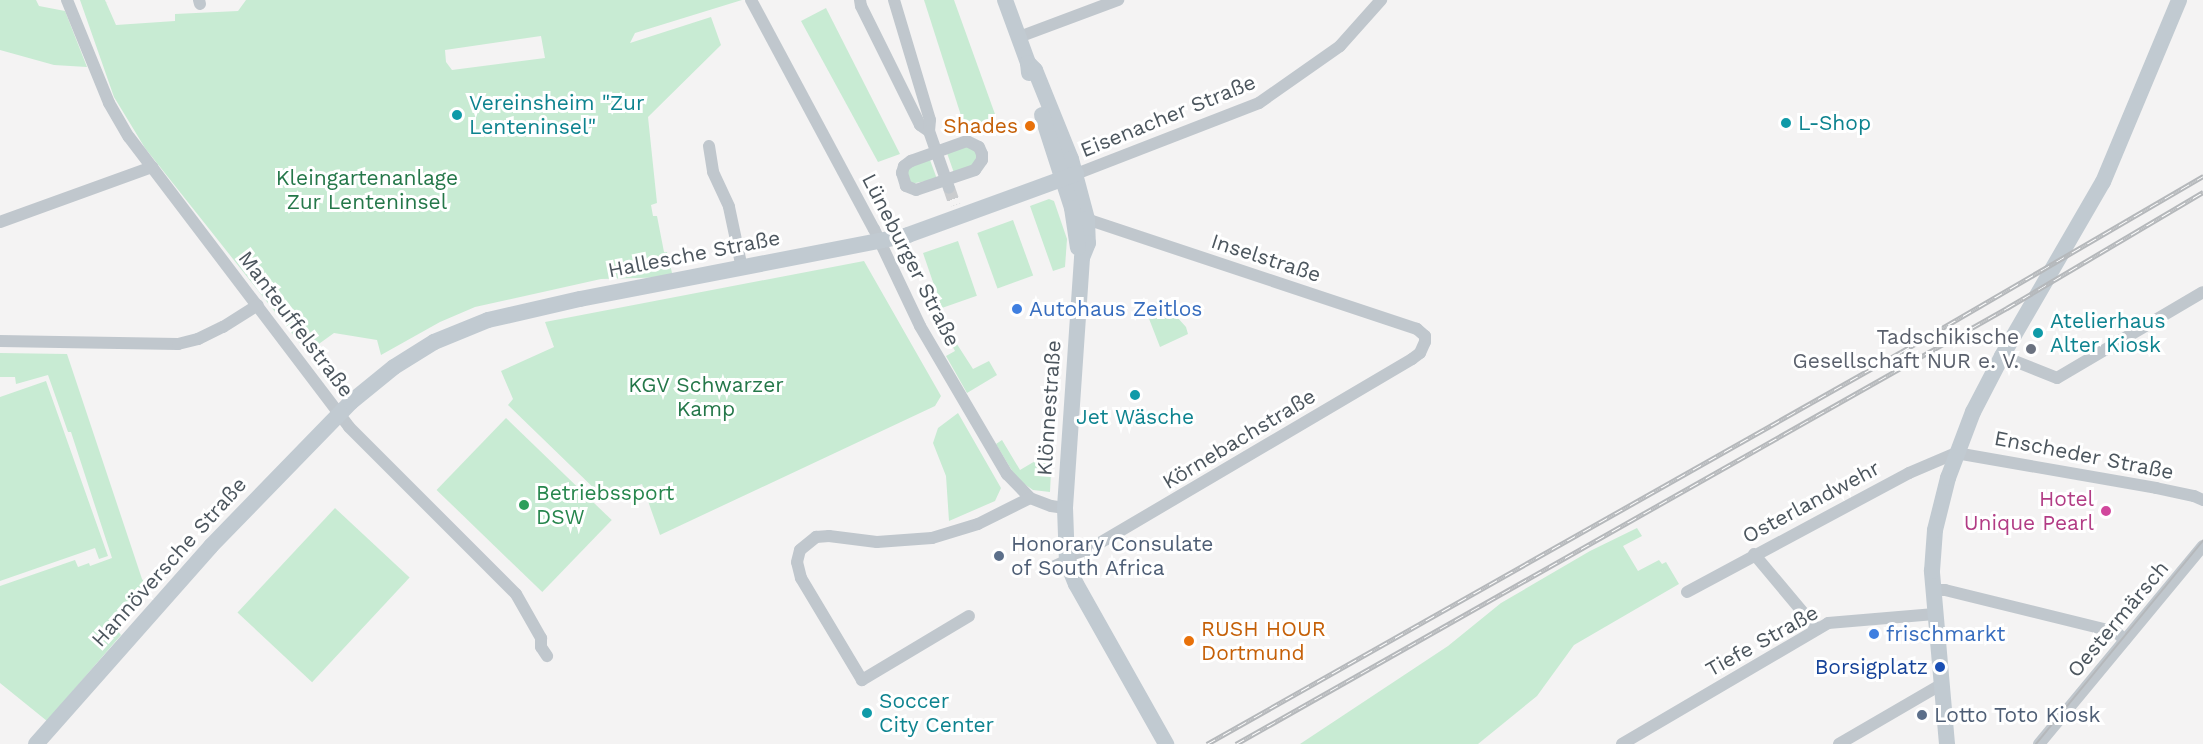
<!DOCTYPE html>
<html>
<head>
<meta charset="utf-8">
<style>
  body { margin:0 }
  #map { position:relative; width:2203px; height:744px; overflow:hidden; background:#f4f3f3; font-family:"Work Sans",sans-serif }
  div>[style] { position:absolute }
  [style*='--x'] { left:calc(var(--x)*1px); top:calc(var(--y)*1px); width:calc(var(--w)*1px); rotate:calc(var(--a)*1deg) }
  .green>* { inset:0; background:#c8ebd3; transform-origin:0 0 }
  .street-tunnel>* { height:12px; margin-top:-6px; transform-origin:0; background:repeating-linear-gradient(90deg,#caccce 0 12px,transparent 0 18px) }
  .street>* { height:12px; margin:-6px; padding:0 6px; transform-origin:6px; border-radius:6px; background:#c0c7cd }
  .secondary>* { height:16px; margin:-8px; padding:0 8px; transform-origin:8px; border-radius:8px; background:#c1cad1 }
  .tram>* { height:1.5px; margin:-0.75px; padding:0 0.75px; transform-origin:0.75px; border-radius:0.75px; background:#b5b8bb }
  .rail>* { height:5px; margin-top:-2.5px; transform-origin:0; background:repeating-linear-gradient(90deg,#fff 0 9px,#b5b8bb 0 18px); box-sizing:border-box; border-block:2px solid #b5b8bb }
  .dots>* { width:16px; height:16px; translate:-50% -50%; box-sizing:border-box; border:3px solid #fff; border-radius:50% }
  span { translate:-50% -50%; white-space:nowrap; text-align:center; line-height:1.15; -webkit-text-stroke:6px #fff; paint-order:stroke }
  .culture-label { font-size:21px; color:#0d838f }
  .left { translate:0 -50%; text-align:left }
  .street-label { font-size:21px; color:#4c565e }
  .food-label { font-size:21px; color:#c56008 }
  .right { translate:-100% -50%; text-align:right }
  .park-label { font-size:21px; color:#247749 }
  .shop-label { font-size:21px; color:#366cbe }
  .worship-label { font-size:21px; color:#5b616d }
  .leisure-label { font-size:21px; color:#27864d }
  .hotel-label { font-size:21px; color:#b23c85 }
  .service-label { font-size:21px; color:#4e5e75 }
  .transit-label { font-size:21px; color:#164399 }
</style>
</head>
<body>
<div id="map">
  <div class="green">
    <i style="clip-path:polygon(0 0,36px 0,39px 6px,65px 11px,87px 67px,54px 65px,0 50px)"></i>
    <i style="clip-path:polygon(evenodd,80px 0,105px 0,116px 25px,175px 21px,175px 14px,238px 11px,246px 0,742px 0,635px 33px,630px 43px,711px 17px,721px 45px,648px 117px,657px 203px,651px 205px,653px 216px,657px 216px,664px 252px,667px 252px,673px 277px,601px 279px,475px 307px,440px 322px,381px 355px,377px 340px,334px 333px,316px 346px,302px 346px,145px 148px,114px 97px,80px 0,541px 36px,545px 58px,452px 70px,446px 62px,445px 50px,541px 36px)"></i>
    <i style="clip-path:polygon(924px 0,954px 0,996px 117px,965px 128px)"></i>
    <i style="clip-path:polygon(826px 8px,900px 154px,878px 162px,801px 21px)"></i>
    <i style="clip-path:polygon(970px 145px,978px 155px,976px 165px,954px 173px,947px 153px)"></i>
    <i style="clip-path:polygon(930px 160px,937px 179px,910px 184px,907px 168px)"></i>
    <i style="clip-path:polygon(1049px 199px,1054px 201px,1067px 239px,1065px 267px,1053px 271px,1030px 206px)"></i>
    <i style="left:1013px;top:220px;width:59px;height:38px;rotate:70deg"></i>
    <i style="left:958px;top:241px;width:58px;height:37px;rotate:71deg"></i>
    <i style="clip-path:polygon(864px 261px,941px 396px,935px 406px,660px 535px,642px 484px,603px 497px,508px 405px,513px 399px,501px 371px,554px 347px,545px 322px)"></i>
    <i style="clip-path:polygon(1157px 300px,1181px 309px,1177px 317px,1186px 327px,1188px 334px,1160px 347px,1146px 311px,1156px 307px)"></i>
    <i style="clip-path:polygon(953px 338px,973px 369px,989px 361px,997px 375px,967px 393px,946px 356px,955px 351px,949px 340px)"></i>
    <i style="clip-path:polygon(0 353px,67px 354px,142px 579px,151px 590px,115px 628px,121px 635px,47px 721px,0 683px,0 586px,75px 560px,78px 567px,89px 563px,90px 566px,112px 558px,71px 432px,68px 432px,48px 375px,16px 384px,15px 377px,0 377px)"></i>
    <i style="clip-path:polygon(46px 381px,108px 556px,99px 559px,95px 548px,0 581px,0 397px)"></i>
    <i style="clip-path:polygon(958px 413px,1001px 488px,995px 501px,949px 521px,946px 476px,933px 443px,938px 428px)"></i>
    <i style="left:506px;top:418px;width:147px;height:100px;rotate:44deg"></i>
    <i style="clip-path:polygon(1002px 440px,1020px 470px,1052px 451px,1050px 492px,1033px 490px,1017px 479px,996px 444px)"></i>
    <i style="left:335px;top:508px;width:102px;height:143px;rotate:43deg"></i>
    <i style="clip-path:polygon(1637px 528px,1642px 536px,1623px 546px,1638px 571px,1659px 560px,1662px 564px,1666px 562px,1679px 584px,1574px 645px,1537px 696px,1478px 744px,1300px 744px,1448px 646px,1501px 603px,1590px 551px)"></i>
  </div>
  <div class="street-tunnel">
    <i style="--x:949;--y:188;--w:18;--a:71"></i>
  </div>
  <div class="street">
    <i style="--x:67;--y:0;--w:111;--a:67.8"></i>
    <i style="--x:109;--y:103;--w:39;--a:60"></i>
    <i style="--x:129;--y:137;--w:364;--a:52.8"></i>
    <i style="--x:349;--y:427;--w:236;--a:45"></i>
    <i style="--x:516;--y:594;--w:51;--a:60.4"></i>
    <i style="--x:541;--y:638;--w:9;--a:90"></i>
    <i style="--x:541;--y:647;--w:11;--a:56"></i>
    <i style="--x:199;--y:0;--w:4;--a:76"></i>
    <i style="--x:751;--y:0;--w:260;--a:61.8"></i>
    <i style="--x:874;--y:229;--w:107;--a:64.6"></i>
    <i style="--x:920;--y:326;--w:172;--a:59.6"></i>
    <i style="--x:1007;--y:474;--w:33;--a:46"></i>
    <i style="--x:1030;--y:498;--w:22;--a:21"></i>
    <i style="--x:1051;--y:506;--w:14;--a:8"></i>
    <i style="--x:860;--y:0;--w:6;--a:81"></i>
    <i style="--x:861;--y:6;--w:133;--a:63.6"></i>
    <i style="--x:920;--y:125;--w:11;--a:34"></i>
    <i style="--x:894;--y:0;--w:125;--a:73.3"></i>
    <i style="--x:930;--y:120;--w:11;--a:95"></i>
    <i style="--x:929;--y:131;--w:60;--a:70.7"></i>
    <i style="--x:1019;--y:37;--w:106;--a:-20.5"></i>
    <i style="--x:967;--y:141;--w:13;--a:27"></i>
    <i style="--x:979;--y:147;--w:8;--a:67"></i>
    <i style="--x:982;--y:154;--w:6;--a:90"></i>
    <i style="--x:982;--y:160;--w:12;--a:125"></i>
    <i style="--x:975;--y:170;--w:62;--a:161.3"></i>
    <i style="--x:916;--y:190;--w:11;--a:-158"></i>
    <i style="--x:906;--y:186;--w:14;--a:-107"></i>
    <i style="--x:902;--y:173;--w:7;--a:-74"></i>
    <i style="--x:904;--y:166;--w:9;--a:-36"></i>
    <i style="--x:911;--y:161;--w:59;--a:-19.7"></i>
    <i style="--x:709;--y:146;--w:26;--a:81"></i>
    <i style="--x:713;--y:172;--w:38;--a:65"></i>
    <i style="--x:729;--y:207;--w:62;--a:78"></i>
    <i style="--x:1076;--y:174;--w:196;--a:-21.2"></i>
    <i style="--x:1259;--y:103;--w:99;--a:-35.1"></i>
    <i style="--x:1340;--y:46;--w:62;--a:-48.3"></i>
    <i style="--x:0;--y:222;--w:162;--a:-19.9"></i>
    <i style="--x:0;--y:341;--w:178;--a:1"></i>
    <i style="--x:178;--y:344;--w:21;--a:-14"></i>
    <i style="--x:198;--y:339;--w:28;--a:-26"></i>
    <i style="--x:223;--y:327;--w:41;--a:-32.2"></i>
    <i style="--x:2002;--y:356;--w:59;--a:21.8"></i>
    <i style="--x:2057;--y:378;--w:169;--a:-30.5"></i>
    <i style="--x:1754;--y:554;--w:98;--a:50"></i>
    <i style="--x:1044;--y:571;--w:41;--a:-24.7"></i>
    <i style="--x:1081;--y:554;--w:384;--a:-30.5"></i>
    <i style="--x:1412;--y:359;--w:10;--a:-37"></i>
    <i style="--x:1420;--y:353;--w:12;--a:-66"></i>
    <i style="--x:1425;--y:342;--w:6;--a:-90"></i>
    <i style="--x:1425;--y:336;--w:11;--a:-139"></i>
    <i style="--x:1417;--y:329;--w:348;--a:-161.6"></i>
    <i style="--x:1933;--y:590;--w:12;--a:0"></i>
    <i style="--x:1945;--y:590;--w:176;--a:13.8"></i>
    <i style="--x:2116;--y:632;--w:12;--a:42"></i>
    <i style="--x:1687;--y:592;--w:252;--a:-28.2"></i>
    <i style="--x:1909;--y:473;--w:51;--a:-23.1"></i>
    <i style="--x:1956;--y:453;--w:203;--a:9.9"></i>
    <i style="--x:2156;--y:488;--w:39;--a:12"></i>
    <i style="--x:2194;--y:496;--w:10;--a:24"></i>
    <i style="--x:969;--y:616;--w:125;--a:149.1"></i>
    <i style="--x:862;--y:680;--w:119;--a:-120.9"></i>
    <i style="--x:801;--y:578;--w:16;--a:-104"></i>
    <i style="--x:797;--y:562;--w:12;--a:-76"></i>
    <i style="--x:800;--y:550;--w:21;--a:-39"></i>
    <i style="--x:816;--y:537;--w:13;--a:-4"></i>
    <i style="--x:829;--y:536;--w:48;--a:7.1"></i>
    <i style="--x:877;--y:542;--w:55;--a:-4.2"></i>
    <i style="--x:932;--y:538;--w:48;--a:-16.9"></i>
    <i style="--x:978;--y:524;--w:58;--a:-26.6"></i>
    <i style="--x:1622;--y:744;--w:239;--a:-30.4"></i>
    <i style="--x:1828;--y:623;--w:107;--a:-4.8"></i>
    <i style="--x:1839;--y:744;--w:119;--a:-30.2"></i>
    <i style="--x:2039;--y:744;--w:257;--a:-50.4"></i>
  </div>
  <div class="secondary">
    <i style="--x:1005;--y:0;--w:67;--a:69.9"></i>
    <i style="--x:1028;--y:63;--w:10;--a:84"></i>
    <i style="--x:1028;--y:63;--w:10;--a:45"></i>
    <i style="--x:1035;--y:70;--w:96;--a:68"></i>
    <i style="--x:1071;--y:159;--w:62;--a:75.1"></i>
    <i style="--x:1087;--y:219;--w:24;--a:88"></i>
    <i style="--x:1088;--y:243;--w:16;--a:112"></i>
    <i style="--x:1082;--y:258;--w:251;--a:93.9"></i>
    <i style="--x:1065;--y:508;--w:54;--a:87.9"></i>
    <i style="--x:1067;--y:562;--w:24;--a:68"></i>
    <i style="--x:1076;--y:584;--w:184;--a:60.6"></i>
    <i style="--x:1042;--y:115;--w:98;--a:72.1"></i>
    <i style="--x:1072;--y:208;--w:40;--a:81.5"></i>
    <i style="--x:36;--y:744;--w:264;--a:-48.5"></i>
    <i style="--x:211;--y:546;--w:201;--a:-45.8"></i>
    <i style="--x:351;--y:402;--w:55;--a:-39.1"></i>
    <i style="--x:394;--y:367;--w:47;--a:-32"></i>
    <i style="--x:434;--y:342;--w:58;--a:-22.2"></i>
    <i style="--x:488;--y:320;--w:94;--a:-12.9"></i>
    <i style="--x:580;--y:299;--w:334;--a:-11"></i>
    <i style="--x:908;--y:235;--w:179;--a:-20"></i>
    <i style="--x:1947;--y:744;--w:174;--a:-95"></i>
    <i style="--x:1932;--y:571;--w:41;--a:-85.8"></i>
    <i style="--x:1935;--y:530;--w:54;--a:-76"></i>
    <i style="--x:1948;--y:478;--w:71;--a:-69.3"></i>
    <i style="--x:1973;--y:412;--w:63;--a:-62.6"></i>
    <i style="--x:2002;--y:356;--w:201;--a:-59.9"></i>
    <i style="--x:2103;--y:182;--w:197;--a:-67.3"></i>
  </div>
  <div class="tram">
    <i style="--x:2036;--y:744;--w:263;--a:-50.6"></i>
  </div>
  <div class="rail">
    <i style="--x:1207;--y:744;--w:797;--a:-29.46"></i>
    <i style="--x:1901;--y:352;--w:350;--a:-30.2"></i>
    <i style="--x:1236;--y:744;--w:886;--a:-29.49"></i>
    <i style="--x:2007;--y:308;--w:228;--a:-30.6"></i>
  </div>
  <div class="dots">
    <i style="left:457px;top:115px;background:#0f9aa8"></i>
    <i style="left:1786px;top:123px;background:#0f9aa8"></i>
    <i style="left:1030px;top:126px;background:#e8710a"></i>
    <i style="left:1017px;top:309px;background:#3f7fe0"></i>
    <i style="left:2038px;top:333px;background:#0f9aa8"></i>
    <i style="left:2031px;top:349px;background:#6b7280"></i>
    <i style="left:1135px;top:395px;background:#0f9aa8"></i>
    <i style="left:524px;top:505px;background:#2e9e5b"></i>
    <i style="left:2106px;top:511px;background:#d1479c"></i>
    <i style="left:999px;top:556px;background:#5c6f8a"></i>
    <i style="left:1874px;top:634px;background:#3f7fe0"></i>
    <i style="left:1189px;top:641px;background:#e8710a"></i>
    <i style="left:1940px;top:667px;background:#1a4fb4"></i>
    <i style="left:867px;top:713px;background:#0f9aa8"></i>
    <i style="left:1922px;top:715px;background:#5c6f8a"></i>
  </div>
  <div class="culture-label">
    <span class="left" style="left:469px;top:115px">Vereinsheim "Zur<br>Lenteninsel"</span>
    <span class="left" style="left:1798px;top:123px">L-Shop</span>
    <span class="left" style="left:2050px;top:333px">Atelierhaus<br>Alter Kiosk</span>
    <span style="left:1135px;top:417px">Jet Wäsche</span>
    <span class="left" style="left:879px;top:713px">Soccer<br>City Center</span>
  </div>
  <div class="street-label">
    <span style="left:1168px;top:116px;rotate:-22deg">Eisenacher Straße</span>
    <span style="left:694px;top:254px;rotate:-11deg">Hallesche Straße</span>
    <span style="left:1266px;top:258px;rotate:18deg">Inselstraße</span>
    <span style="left:911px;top:260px;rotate:63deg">Lüneburger Straße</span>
    <span style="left:296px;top:324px;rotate:53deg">Manteuffelstraße</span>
    <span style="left:1049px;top:408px;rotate:-86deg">Klönnestraße</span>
    <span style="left:1239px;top:439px;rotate:-31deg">Körnebachstraße</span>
    <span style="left:2084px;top:455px;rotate:11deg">Enscheder Straße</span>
    <span style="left:1811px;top:502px;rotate:-28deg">Osterlandwehr</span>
    <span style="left:169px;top:562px;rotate:-48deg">Hannöversche Straße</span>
    <span style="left:2118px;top:619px;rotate:-50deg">Oestermärsch</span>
    <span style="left:1762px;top:641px;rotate:-29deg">Tiefe Straße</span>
  </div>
  <div class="food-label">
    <span class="right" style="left:1018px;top:126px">Shades</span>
    <span class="left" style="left:1201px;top:641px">RUSH HOUR<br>Dortmund</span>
  </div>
  <div class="park-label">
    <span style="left:367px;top:190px">Kleingartenanlage<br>Zur Lenteninsel</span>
    <span style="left:706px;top:397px">KGV Schwarzer<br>Kamp</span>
  </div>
  <div class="shop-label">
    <span class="left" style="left:1029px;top:309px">Autohaus Zeitlos</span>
    <span class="left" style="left:1886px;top:634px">frischmarkt</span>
  </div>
  <div class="worship-label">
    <span class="right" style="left:2019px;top:349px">Tadschikische<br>Gesellschaft NUR e. V.</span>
  </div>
  <div class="leisure-label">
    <span class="left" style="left:536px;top:505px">Betriebssport<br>DSW</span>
  </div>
  <div class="hotel-label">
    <span class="right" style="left:2094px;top:511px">Hotel<br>Unique Pearl</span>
  </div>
  <div class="service-label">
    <span class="left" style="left:1011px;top:556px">Honorary Consulate<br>of South Africa</span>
    <span class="left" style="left:1934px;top:715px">Lotto Toto Kiosk</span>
  </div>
  <div class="transit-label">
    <span class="right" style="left:1928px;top:667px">Borsigplatz</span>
  </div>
</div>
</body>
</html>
